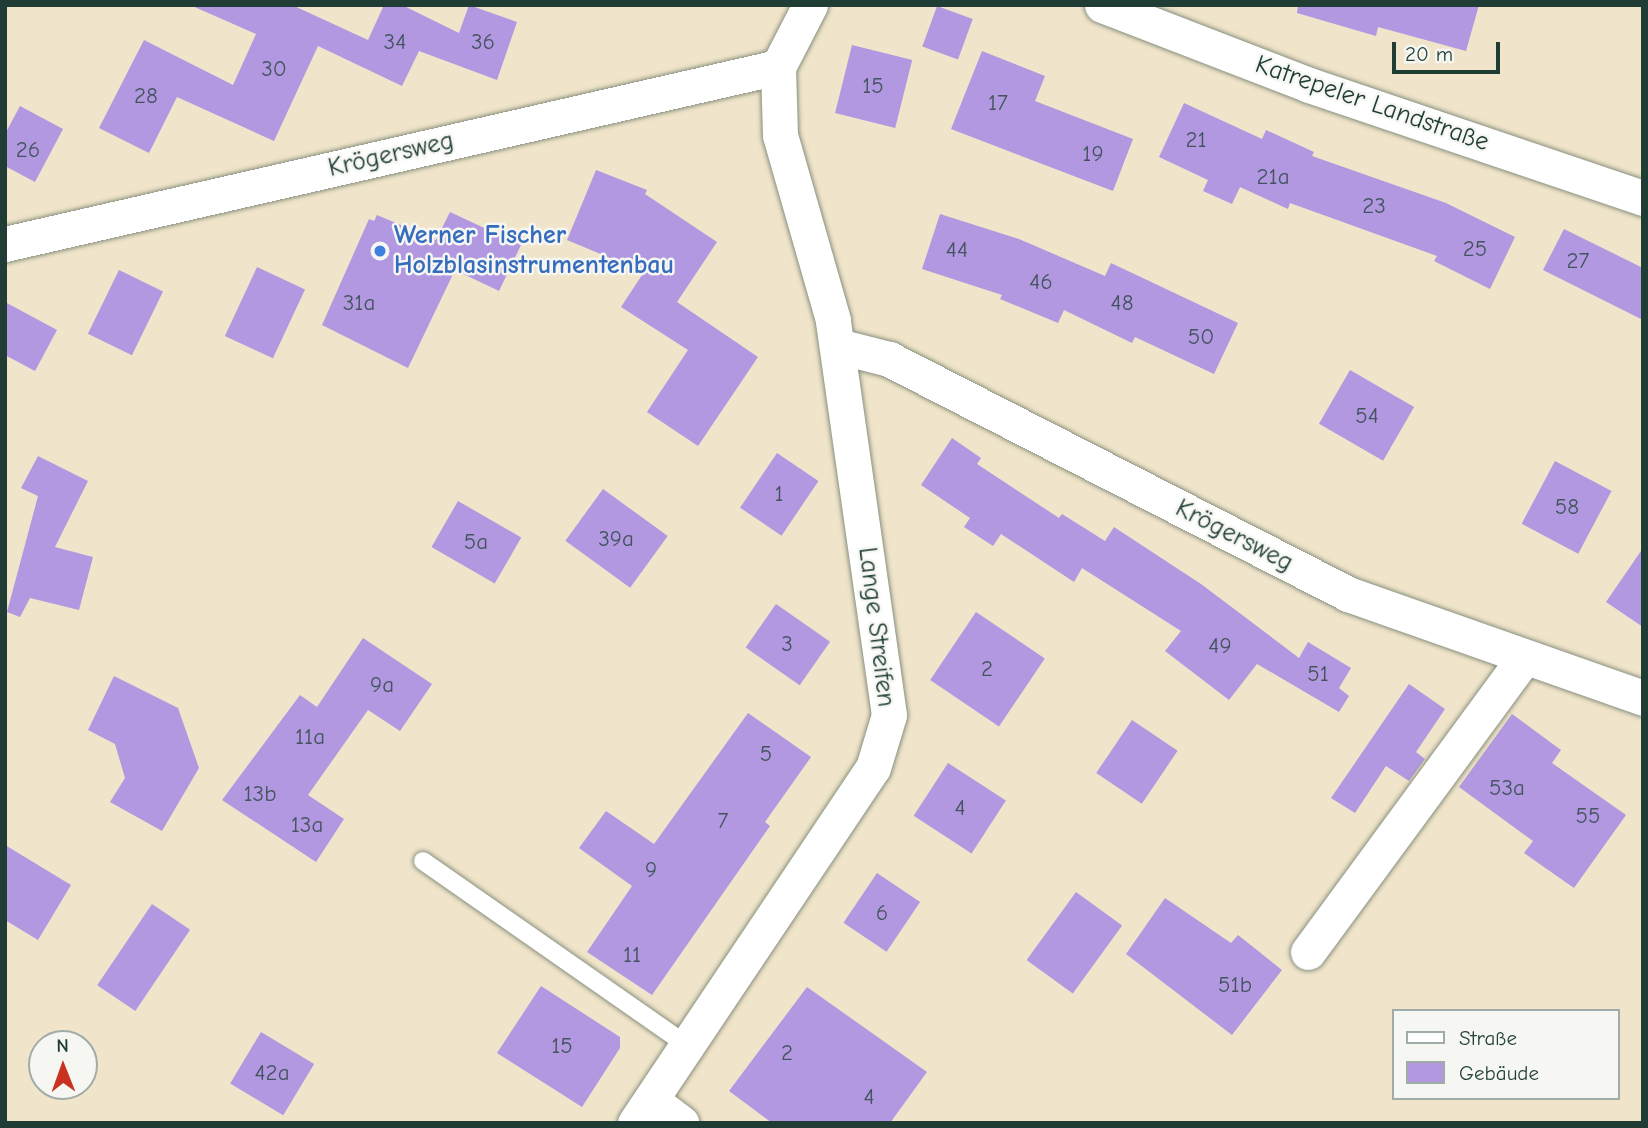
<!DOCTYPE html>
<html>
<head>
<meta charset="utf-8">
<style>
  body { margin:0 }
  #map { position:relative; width:1648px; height:1128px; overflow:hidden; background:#f0e4ca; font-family:"Comic Neue",sans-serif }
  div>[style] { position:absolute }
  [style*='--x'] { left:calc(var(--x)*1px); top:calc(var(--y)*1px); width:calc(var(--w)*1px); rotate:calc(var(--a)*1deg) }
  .building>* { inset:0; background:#b198e1; transform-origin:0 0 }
  .roads { filter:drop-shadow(0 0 2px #88907f) drop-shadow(0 0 2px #88907f) }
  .lane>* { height:18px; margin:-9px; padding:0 9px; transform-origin:9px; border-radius:9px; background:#fff }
  .street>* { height:35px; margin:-17.5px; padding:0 17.5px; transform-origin:17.5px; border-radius:17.5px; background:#fff }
  .dots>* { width:19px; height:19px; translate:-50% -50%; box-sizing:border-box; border:4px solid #f6f6f2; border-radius:50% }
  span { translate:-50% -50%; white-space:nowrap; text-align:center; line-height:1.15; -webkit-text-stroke:5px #f6f6f2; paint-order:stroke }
  .number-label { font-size:23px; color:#44545f }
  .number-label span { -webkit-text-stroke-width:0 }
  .street-label { font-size:26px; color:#1f3d34 }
  .shop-label { font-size:26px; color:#366cbe; font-weight:700 }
  .left { translate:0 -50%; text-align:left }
  .frame { position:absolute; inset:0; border:7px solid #1f3d34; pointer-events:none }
  .legend { position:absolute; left:1392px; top:1009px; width:228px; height:91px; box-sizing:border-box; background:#f6f6f2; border:2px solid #a0aca6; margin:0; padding:9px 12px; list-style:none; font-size:21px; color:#1f3d34 }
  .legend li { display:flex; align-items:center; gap:14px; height:35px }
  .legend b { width:35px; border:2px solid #a0aca6 }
  .north { position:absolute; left:28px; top:1030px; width:70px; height:70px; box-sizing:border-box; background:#f6f6f2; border:2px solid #a0aca6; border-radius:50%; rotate:359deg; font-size:19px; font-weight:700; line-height:28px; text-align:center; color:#1f3d34 }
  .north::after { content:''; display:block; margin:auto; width:24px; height:32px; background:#c8321e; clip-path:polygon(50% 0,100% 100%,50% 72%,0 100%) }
  .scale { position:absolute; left:1392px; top:42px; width:108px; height:32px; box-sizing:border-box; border:4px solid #1f3d34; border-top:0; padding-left:9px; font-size:21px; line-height:24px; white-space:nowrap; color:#1f3d34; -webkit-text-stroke:5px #f6f6f2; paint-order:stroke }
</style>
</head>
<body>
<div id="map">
  <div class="building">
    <i style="clip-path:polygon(190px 5px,292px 5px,368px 40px,384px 5px,402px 5px,459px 33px,469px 5px,517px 22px,497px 80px,419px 51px,402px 86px,318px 46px,274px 141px,177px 97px,149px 153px,99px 128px,144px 40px,233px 85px,256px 34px)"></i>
    <i style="clip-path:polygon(1298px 5px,1479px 5px,1466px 51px,1378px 27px,1376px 36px,1297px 13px)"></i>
    <i style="left:937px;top:6px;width:38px;height:43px;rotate:20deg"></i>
    <i style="left:852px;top:45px;width:62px;height:70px;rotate:14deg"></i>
    <i style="clip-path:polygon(982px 51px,1045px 76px,1035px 101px,1133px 139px,1113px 191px,951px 129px)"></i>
    <i style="clip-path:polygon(1184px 103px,1262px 139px,1266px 130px,1314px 152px,1312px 156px,1446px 203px,1515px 237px,1490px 289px,1434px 261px,1437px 256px,1290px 203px,1288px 209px,1240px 187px,1232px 204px,1203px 191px,1208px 180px,1159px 157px)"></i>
    <i style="clip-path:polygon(20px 106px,63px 129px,35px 182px,5px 166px,5px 134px)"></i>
    <i style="clip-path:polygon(596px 170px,647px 190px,645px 194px,717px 242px,677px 302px,758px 357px,698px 446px,647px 412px,688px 350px,621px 307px,644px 272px,567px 240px)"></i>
    <i style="clip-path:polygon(450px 212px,521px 245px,499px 291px,455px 270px,408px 368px,322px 325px,369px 219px,374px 221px,377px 215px,436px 240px)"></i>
    <i style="clip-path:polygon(940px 214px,1019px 239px,1105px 276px,1111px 263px,1238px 323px,1214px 374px,1135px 337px,1132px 343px,1064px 310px,1058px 323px,1000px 299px,1002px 295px,922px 269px)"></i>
    <i style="clip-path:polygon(1564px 229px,1643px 268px,1643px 320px,1543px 270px)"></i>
    <i style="left:257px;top:267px;width:53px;height:76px;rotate:25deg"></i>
    <i style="left:119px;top:270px;width:49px;height:71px;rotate:26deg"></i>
    <i style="clip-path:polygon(5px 302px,57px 330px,35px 371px,5px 355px)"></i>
    <i style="left:1350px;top:370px;width:74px;height:62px;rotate:30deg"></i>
    <i style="clip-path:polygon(952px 438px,981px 458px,977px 464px,1059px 518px,1062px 514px,1105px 541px,1114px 527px,1201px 584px,1299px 658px,1308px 642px,1351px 668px,1339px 688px,1349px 696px,1339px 712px,1257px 664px,1229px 700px,1165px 651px,1181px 631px,1082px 568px,1074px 582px,1001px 534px,993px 546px,964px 527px,970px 518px,921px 485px)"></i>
    <i style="left:777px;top:453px;width:50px;height:66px;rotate:34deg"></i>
    <i style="clip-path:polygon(38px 456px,88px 481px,55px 547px,93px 557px,79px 610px,30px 598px,20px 617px,7px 612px,38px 496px,21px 488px)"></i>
    <i style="left:1555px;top:461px;width:64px;height:71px;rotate:28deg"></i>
    <i style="left:603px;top:489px;width:80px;height:64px;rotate:36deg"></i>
    <i style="left:458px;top:501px;width:73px;height:53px;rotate:30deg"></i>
    <i style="clip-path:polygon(1643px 548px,1643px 627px,1606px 602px)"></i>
    <i style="left:776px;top:604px;width:66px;height:53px;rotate:35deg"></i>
    <i style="left:976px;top:612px;width:83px;height:82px;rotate:34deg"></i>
    <i style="clip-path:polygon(363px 638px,432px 684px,400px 731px,368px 710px,308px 795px,344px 819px,316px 862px,222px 800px,300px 695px,317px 707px)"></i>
    <i style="clip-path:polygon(114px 676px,178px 708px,199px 768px,162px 831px,110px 802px,125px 778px,115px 744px,88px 730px)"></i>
    <i style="clip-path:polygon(1409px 684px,1445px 709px,1416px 752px,1425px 759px,1409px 781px,1386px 766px,1355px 813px,1331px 798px)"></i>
    <i style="clip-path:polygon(748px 713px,811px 757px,765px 822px,770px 826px,652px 995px,587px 952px,632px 886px,579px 848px,606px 811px,654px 844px)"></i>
    <i style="clip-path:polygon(1512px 714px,1561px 750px,1552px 763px,1626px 815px,1574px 888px,1524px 853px,1533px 841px,1459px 787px)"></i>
    <i style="left:1132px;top:720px;width:55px;height:64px;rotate:34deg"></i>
    <i style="left:948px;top:763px;width:69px;height:63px;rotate:33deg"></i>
    <i style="clip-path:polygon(5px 845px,71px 885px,38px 940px,5px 920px)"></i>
    <i style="left:877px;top:873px;width:52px;height:60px;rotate:34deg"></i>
    <i style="left:1076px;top:892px;width:57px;height:84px;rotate:36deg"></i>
    <i style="clip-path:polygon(1165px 898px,1231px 943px,1238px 935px,1282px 970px,1232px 1035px,1126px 954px)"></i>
    <i style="left:152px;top:904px;width:46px;height:98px;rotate:34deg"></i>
    <i style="clip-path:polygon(541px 986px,620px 1037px,620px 1048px,582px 1107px,497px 1053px)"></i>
    <i style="clip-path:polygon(807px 987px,927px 1072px,890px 1123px,772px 1123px,729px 1091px)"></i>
    <i style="left:261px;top:1032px;width:62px;height:60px;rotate:31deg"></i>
  </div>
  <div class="roads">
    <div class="lane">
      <i style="--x:423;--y:861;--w:322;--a:34.9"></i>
    </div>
    <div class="street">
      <i style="--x:1102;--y:5;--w:222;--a:21.1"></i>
      <i style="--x:1309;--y:85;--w:353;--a:18.7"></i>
      <i style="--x:5;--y:244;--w:793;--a:-12.9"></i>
      <i style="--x:838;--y:346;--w:53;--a:14.3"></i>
      <i style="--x:889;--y:359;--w:516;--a:27.11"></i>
      <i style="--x:1348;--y:594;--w:313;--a:19.4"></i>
      <i style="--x:1308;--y:952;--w:366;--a:-53.7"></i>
      <i style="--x:651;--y:1100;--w:38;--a:37"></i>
      <i style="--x:635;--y:1123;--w:427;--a:-56.2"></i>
      <i style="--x:873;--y:768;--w:55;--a:-73.2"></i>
      <i style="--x:889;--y:715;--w:399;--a:-98.1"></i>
      <i style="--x:833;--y:320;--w:192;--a:-106"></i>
      <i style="--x:780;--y:135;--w:68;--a:-91.7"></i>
      <i style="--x:778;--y:67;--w:70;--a:-62.7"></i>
    </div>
  </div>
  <div class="dots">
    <i style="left:380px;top:251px;background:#3f7fe0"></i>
  </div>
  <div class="number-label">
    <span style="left:395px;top:42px">34</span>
    <span style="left:483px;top:42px">36</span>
    <span style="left:274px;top:69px">30</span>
    <span style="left:873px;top:86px">15</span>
    <span style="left:146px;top:96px">28</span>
    <span style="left:998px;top:103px">17</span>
    <span style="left:1196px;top:140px">21</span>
    <span style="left:28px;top:150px">26</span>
    <span style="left:1093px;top:154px">19</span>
    <span style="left:1273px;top:177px">21a</span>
    <span style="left:1374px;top:206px">23</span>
    <span style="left:1475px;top:249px">25</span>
    <span style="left:957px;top:250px">44</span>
    <span style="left:1578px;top:261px">27</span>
    <span style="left:1041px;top:282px">46</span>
    <span style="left:359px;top:303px">31a</span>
    <span style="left:1122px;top:303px">48</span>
    <span style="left:1201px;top:337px">50</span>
    <span style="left:1367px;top:416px">54</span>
    <span style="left:779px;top:494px">1</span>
    <span style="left:1567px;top:507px">58</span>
    <span style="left:616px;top:539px">39a</span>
    <span style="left:476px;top:542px">5a</span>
    <span style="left:787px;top:644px">3</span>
    <span style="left:1220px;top:646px">49</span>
    <span style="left:987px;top:669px">2</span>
    <span style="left:1318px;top:674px">51</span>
    <span style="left:382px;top:685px">9a</span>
    <span style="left:310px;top:737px">11a</span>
    <span style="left:766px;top:754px">5</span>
    <span style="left:1507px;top:788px">53a</span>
    <span style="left:260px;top:794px">13b</span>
    <span style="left:960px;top:808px">4</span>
    <span style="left:1588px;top:816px">55</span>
    <span style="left:723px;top:821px">7</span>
    <span style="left:307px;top:825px">13a</span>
    <span style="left:651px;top:870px">9</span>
    <span style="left:882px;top:913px">6</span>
    <span style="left:632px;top:955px">11</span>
    <span style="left:1235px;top:985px">51b</span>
    <span style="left:562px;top:1046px">15</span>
    <span style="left:787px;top:1053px">2</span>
    <span style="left:272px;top:1073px">42a</span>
    <span style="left:869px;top:1097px">4</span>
  </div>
  <div class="street-label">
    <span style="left:1372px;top:104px;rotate:19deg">Katrepeler Landstraße</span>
    <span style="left:391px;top:155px;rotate:-13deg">Krögersweg</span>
    <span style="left:1234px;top:536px;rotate:27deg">Krögersweg</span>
    <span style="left:876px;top:627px;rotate:83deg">Lange Streifen</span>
  </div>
  <div class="shop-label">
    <span class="left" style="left:394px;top:251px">Werner Fischer<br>Holzblasinstrumentenbau</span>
  </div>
  <div class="frame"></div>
  <ul class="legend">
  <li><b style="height:9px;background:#fff"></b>Straße</li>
  <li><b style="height:19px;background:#b198e1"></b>Gebäude</li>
  </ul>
  <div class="north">N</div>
  <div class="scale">20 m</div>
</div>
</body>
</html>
